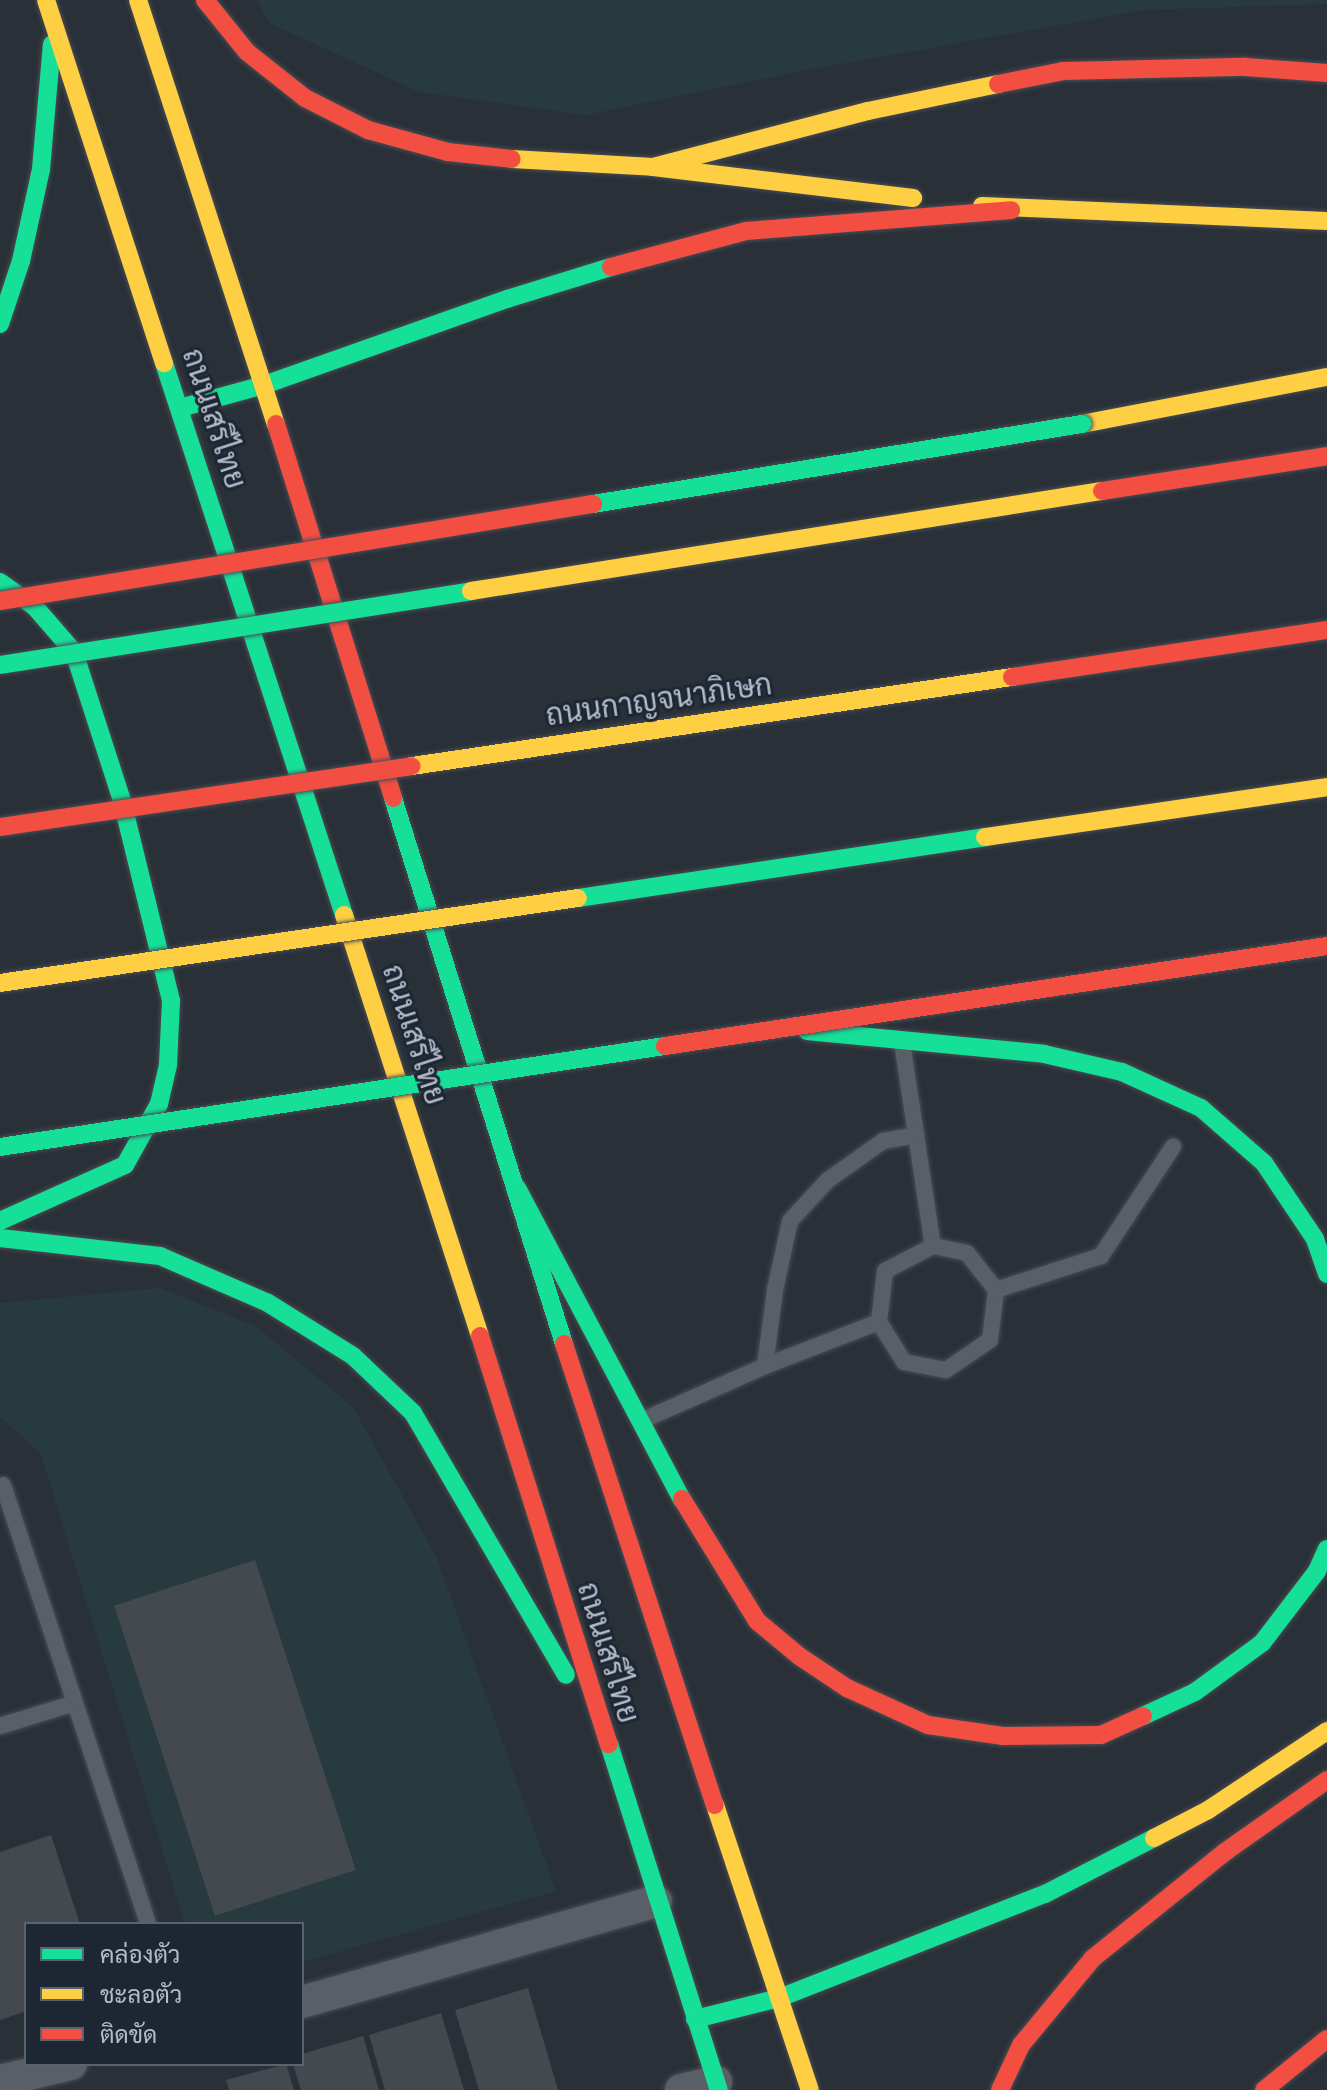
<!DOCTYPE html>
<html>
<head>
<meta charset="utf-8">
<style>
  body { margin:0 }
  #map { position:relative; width:1327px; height:2090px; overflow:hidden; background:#2a3038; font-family:"Alegreya Sans",Sarabun,sans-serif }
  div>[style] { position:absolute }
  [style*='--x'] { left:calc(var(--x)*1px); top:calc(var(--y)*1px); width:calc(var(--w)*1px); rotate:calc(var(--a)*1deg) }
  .green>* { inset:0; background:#273a3e }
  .building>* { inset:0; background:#444950; transform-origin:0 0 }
  .roads { filter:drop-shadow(0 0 2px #484c53) drop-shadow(0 0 2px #484c53) }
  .lane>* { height:16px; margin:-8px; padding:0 8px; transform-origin:8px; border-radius:8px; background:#5a5e66 }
  .street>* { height:32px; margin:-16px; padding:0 16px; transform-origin:16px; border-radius:16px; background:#5a5e66 }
  .fast>* { height:18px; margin:-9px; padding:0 9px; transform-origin:9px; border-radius:9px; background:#16e098 }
  .slow>* { height:18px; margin:-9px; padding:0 9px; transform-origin:9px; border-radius:9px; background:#ffcf43 }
  .jam>* { height:18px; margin:-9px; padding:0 9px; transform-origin:9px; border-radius:9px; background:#f24e42 }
  .bridges { filter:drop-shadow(0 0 2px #474c53) drop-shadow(0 0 2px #474c53) }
  .fast-bridge>* { height:18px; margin:-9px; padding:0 9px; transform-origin:9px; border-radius:9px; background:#16e098 }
  .slow-bridge>* { height:18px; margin:-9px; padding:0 9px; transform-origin:9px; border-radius:9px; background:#ffcf43 }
  .jam-bridge>* { height:18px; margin:-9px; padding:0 9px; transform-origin:9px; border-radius:9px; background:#f24e42 }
  span { translate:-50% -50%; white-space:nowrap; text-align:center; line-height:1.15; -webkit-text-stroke:6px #1d2633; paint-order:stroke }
  .street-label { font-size:30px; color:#b4bcc9 }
  .legend { position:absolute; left:24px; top:1922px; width:280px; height:144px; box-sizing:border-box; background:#1d2633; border:2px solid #59626f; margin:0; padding:10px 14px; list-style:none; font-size:24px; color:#b4bcc9 }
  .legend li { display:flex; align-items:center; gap:16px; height:40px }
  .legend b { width:40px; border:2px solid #59626f }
</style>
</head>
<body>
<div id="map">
  <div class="green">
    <i style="clip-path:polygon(257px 0,1327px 0,1327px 4px,1145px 10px,812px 69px,586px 115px,419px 92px,269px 23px)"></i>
    <i style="clip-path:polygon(160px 1288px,257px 1327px,353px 1407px,436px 1556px,556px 1891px,302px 1962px,302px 1924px,185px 1924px,41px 1454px,0 1417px,0 1303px)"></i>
  </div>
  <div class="building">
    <i style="left:255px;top:1560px;width:326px;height:148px;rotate:72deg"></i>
    <i style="clip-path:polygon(51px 1835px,80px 1924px,26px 1924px,26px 2011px,0 2020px,0 1852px)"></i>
    <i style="clip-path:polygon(528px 1988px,558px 2090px,479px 2090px,455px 2010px)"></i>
    <i style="clip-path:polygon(441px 2013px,464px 2090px,385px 2090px,369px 2035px)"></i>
    <i style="clip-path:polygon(363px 2036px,379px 2090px,301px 2090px,293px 2064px,302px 2064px,302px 2054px)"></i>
    <i style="clip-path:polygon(286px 2064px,294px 2090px,229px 2090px,226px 2080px)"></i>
  </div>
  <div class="roads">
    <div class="lane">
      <i style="--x:902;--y:1042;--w:206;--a:81.4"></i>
      <i style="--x:996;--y:1290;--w:110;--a:-17.9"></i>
      <i style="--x:1101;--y:1256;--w:131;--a:-56.6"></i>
      <i style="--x:765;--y:1366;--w:77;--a:-82.5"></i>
      <i style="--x:775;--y:1290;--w:71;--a:-77.7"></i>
      <i style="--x:790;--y:1221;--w:56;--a:-47.2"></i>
      <i style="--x:828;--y:1180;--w:67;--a:-35.3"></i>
      <i style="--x:883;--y:1141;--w:34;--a:-10"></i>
      <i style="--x:641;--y:1421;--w:136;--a:-23.9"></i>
      <i style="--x:765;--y:1366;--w:122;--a:-21.1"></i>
      <i style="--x:879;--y:1322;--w:47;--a:58"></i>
      <i style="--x:904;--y:1362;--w:43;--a:10.8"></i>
      <i style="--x:946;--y:1370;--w:53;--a:-34.3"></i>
      <i style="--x:990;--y:1340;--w:50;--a:-83.2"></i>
      <i style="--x:996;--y:1290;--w:47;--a:-128.1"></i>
      <i style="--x:967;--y:1253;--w:35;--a:-168"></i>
      <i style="--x:933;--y:1246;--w:54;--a:152.5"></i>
      <i style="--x:885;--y:1271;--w:51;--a:96.7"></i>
      <i style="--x:3;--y:1485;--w:462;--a:71.7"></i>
      <i style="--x:0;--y:1726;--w:78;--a:-17"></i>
    </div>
    <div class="street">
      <i style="--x:302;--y:2002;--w:368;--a:-15.9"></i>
      <i style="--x:0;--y:2081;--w:73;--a:-13.5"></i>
      <i style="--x:681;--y:2090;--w:36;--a:-13"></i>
    </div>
    <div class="fast">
      <i style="--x:0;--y:324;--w:66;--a:-71.6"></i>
      <i style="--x:21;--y:261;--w:94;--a:-77.7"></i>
      <i style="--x:41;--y:169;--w:125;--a:-85"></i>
      <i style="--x:164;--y:363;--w:581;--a:71.94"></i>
      <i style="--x:180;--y:408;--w:87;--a:-15.3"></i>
      <i style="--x:264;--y:385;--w:258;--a:-19.5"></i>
      <i style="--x:507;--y:299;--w:109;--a:-17.1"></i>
      <i style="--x:0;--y:582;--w:43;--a:35.5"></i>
      <i style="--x:35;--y:607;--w:60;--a:49.1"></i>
      <i style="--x:74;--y:652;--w:157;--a:72.1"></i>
      <i style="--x:122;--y:801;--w:206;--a:76.2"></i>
      <i style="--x:171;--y:1001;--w:64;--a:92.7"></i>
      <i style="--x:168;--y:1065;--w:40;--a:103"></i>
      <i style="--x:159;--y:1104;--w:70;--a:119.1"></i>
      <i style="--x:125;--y:1165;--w:137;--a:155.9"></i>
      <i style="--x:393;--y:798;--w:572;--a:72.61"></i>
      <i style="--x:807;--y:1031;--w:238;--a:5.5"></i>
      <i style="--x:1044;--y:1054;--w:80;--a:13"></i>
      <i style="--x:1122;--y:1072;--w:87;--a:24.5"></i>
      <i style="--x:1201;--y:1108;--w:84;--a:41.1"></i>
      <i style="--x:1264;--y:1163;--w:92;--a:56.1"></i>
      <i style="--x:1315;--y:1239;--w:37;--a:71"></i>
      <i style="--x:517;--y:1188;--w:352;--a:62.1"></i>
      <i style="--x:0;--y:1238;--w:161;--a:6.4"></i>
      <i style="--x:160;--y:1256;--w:118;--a:23.5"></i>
      <i style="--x:268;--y:1303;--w:100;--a:31.9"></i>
      <i style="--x:353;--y:1356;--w:83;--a:43.5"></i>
      <i style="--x:413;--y:1413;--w:303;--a:59.7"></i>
      <i style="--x:1143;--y:1716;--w:57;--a:-24.8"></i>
      <i style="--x:1195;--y:1692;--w:83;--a:-36.2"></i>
      <i style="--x:1262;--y:1643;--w:91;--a:-52.6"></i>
      <i style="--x:1317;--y:1571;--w:24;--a:-66"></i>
      <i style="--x:609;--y:1744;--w:363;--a:72.4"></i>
      <i style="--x:695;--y:2019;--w:87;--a:-14"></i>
      <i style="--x:779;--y:1998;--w:286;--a:-21.4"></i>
      <i style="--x:1045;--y:1894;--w:123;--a:-27.2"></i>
    </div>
    <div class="slow">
      <i style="--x:46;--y:0;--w:382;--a:72"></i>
      <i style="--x:138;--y:0;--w:446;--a:72"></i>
      <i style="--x:512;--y:159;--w:141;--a:3.2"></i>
      <i style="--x:653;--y:167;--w:222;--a:-14.6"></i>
      <i style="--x:868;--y:111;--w:133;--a:-11.7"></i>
      <i style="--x:653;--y:167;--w:262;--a:6.8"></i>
      <i style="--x:982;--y:206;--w:345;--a:2.5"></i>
      <i style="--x:1082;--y:424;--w:249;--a:-10.9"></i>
      <i style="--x:344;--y:915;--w:442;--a:72.1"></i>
      <i style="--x:715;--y:1805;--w:300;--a:71.6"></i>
      <i style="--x:1154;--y:1838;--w:61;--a:-27.4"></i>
      <i style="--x:1208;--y:1810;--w:143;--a:-33.6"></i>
    </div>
    <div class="jam">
      <i style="--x:205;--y:0;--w:67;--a:51.1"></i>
      <i style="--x:247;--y:52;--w:74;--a:38.4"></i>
      <i style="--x:305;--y:98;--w:71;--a:26.9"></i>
      <i style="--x:368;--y:130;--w:83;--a:15.4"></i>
      <i style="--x:448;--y:152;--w:64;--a:6.2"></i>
      <i style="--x:998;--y:84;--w:66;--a:-11.3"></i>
      <i style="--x:1063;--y:71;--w:182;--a:-1.3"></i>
      <i style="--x:1245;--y:67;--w:82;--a:4.2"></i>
      <i style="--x:611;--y:267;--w:140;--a:-14.9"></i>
      <i style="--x:746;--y:231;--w:266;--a:-4.5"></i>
      <i style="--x:276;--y:424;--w:392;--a:72.6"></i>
      <i style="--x:480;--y:1336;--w:428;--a:72.5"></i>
      <i style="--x:564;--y:1344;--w:485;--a:71.9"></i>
      <i style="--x:682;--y:1499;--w:143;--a:58.4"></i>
      <i style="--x:757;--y:1621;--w:55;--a:39.8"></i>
      <i style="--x:799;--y:1656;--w:58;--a:33.7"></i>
      <i style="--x:847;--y:1688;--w:89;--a:24.6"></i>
      <i style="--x:928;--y:1725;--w:76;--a:8.3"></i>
      <i style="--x:1003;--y:1736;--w:98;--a:-0.6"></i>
      <i style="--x:1101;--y:1735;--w:46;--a:-24.3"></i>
      <i style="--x:1000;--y:2090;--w:50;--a:-65"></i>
      <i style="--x:1021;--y:2045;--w:113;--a:-50.4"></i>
      <i style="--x:1093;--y:1958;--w:169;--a:-38.8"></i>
      <i style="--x:1225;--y:1852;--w:125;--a:-35.2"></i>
      <i style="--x:1264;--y:2090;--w:81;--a:-39"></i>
    </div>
  </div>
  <div class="bridges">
    <div class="fast-bridge">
      <i style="--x:593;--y:504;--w:496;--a:-9.3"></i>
      <i style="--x:0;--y:665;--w:477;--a:-8.9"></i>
      <i style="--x:578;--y:898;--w:412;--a:-8.5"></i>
      <i style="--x:0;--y:1147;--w:673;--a:-8.64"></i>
    </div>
    <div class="slow-bridge">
      <i style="--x:471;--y:591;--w:639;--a:-9.01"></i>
      <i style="--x:412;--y:766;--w:607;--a:-8.44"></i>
      <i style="--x:985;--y:837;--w:346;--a:-8.3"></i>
      <i style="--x:0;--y:983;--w:584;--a:-8.37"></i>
    </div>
    <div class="jam-bridge">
      <i style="--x:1102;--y:491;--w:228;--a:-8.8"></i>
      <i style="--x:0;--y:601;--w:601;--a:-9.29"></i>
      <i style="--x:1012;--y:677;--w:318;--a:-8.5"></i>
      <i style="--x:0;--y:827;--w:416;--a:-8.4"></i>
      <i style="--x:665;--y:1046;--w:670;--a:-8.59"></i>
    </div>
  </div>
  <div class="street-label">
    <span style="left:213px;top:419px;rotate:72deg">ถนนเสรีไทย</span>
    <span style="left:659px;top:701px;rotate:-8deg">ถนนกาญจนาภิเษก</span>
    <span style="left:413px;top:1035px;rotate:72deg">ถนนเสรีไทย</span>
    <span style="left:607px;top:1653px;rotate:73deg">ถนนเสรีไทย</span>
  </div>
  <ul class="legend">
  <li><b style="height:10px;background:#16e098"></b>คล่องตัว</li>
  <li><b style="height:10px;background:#ffcf43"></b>ชะลอตัว</li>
  <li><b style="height:10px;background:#f24e42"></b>ติดขัด</li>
  </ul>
</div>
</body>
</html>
